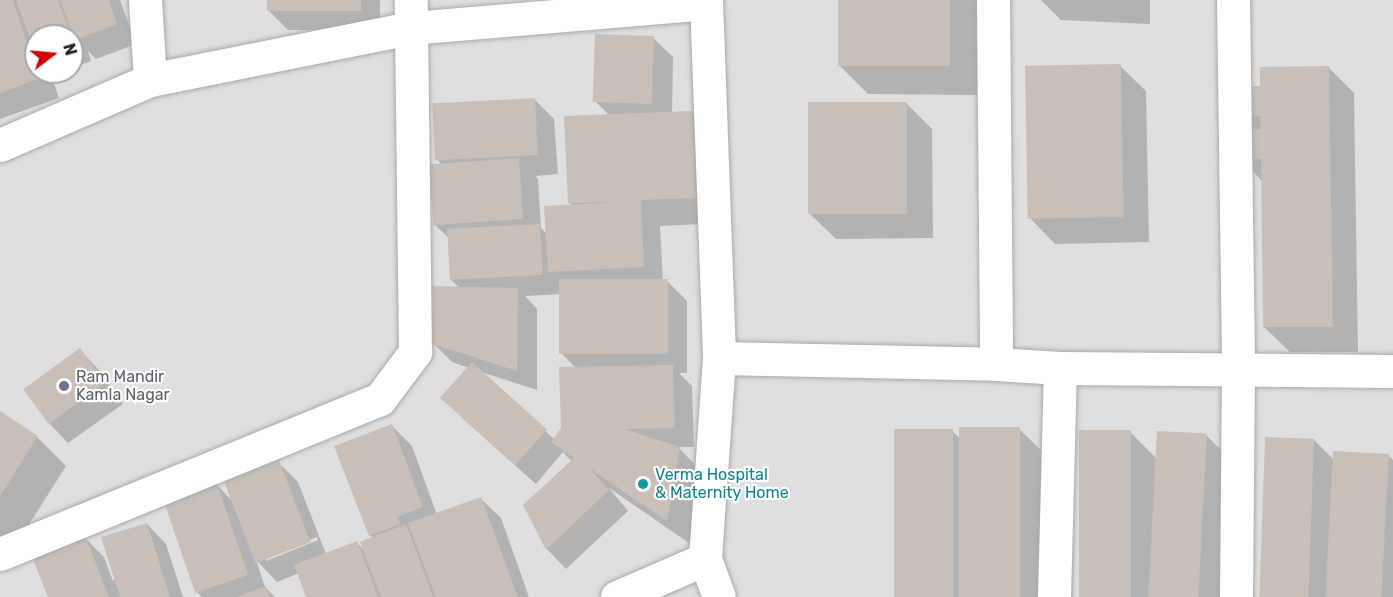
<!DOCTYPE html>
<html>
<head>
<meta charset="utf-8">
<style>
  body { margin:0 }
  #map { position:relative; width:1393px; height:597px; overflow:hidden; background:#f2efe9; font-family:Rubik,sans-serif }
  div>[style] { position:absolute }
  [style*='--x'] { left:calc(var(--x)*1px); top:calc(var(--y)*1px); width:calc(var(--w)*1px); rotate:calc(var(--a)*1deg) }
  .residential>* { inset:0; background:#e0dfdf }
  .shadow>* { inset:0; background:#0003 }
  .building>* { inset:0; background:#c7bfb8; transform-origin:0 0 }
  .roads { filter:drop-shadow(0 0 2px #a9a9a9) drop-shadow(0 0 2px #a9a9a9) }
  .minor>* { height:33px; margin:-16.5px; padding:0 16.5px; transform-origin:16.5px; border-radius:16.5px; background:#fff }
  .dots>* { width:16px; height:16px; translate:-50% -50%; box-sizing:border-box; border:3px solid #fff; border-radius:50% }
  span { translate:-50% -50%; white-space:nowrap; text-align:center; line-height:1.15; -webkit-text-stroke:4.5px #fff; paint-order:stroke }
  .worship-label { font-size:16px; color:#5b616d }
  .left { translate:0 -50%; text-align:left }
  .culture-label { font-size:16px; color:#0d838f }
  .north { position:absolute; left:24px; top:24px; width:60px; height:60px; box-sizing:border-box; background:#fff; border:2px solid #a7a7a7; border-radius:50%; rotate:74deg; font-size:16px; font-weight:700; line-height:24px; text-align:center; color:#222 }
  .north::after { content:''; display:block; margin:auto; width:21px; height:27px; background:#d40000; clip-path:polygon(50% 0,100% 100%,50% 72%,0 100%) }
</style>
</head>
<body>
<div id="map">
  <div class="residential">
    <i style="clip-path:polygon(evenodd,0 0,1393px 0,1393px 597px,0 597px,0 0,36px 36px,72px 36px,72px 72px,36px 72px,36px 36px)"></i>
  </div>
  <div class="shadow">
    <i style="clip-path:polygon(0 0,120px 0,136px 44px,96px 59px,88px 51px,91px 61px,72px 68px,72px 36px,36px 36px,36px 72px,50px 72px,59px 98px,0 119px)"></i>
    <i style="clip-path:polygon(268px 0,380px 0,380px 30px,288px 30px,268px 10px)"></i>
    <i style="clip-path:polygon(840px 0,978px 0,977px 95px,868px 94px,839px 65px)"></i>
    <i style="clip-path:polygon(1041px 0,1150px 0,1150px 24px,1061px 20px)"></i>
    <i style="clip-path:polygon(evenodd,653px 38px,673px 57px,672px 114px,691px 113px,717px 138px,721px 223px,660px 226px,663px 281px,667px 281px,687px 301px,687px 373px,679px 373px,692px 386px,694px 447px,678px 447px,704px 474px,692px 545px,609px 488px,628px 511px,566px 569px,547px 549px,572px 462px,563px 452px,536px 484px,461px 417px,469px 368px,452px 362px,432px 342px,460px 288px,451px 280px,449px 238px,434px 224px,441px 164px,438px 160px,535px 100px,554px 119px,558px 174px,535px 176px,538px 179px,541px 228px,547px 234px,573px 206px,569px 203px,610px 116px,595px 101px,653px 38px,561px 294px,561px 353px,576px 368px,562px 428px,555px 440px,481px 372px,537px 390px,537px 309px,525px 296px,561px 294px)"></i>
    <i style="clip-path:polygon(1120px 66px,1146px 91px,1149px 242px,1055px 244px,1030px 218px)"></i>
    <i style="clip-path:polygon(1329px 68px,1354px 93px,1358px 352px,1290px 352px,1264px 327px,1262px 181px,1241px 159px,1254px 130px,1240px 116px,1261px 87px)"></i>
    <i style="clip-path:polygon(906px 103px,932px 129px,933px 238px,836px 239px,810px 214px)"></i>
    <i style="clip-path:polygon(80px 350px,99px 370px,123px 404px,68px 443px,49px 423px,25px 389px)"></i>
    <i style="clip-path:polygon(0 413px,37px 437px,66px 466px,8px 558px,0 560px)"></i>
    <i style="clip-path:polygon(evenodd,392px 426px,412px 446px,437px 515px,481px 499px,501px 518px,529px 597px,308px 597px,299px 573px,277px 582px,256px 560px,265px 587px,275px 597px,202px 597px,197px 592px,217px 485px,234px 503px,278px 462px,298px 482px,326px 554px,357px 543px,366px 552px,373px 538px,370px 535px,392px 426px,317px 537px,318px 540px,266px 561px,266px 558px,317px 537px)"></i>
    <i style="clip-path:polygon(1019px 429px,1045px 454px,1045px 597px,895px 597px,952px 431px,961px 439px)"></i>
    <i style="clip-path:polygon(1130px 432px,1157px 459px,1206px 435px,1232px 461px,1224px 597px,1079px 597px)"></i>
    <i style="clip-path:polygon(1314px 440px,1334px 460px,1389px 456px,1393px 460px,1393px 597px,1261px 597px)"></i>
    <i style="clip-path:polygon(147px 524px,166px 544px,183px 597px,50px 597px,85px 538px,104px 557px,113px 581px)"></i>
  </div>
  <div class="building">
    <i style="clip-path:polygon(0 0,13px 0,36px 72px,40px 78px,0 93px)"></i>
    <i style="clip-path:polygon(16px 0,58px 0,71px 36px,36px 36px,36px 54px)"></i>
    <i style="clip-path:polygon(60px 0,109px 0,117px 24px,75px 40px)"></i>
    <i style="left:267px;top:0;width:94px;height:11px"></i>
    <i style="left:838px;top:0;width:112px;height:66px"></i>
    <i style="left:595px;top:34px;width:59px;height:68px;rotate:2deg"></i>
    <i style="left:1121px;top:64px;width:153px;height:96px;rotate:89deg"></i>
    <i style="clip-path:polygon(1329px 66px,1333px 327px,1263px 327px,1261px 159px,1239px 160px,1238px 129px,1260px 129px,1261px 116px,1238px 116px,1238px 86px,1260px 86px,1260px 67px)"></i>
    <i style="left:535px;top:98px;width:57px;height:103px;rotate:87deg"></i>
    <i style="left:808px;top:102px;width:99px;height:112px"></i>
    <i style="clip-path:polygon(692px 111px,696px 198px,641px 200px,644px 267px,548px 272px,544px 206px,622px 202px,568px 203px,564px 116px)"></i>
    <i style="left:519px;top:158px;width:61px;height:90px;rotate:86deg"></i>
    <i style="left:540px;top:224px;width:51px;height:93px;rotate:87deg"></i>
    <i style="left:668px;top:279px;width:75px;height:109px;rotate:90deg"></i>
    <i style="clip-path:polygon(430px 286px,518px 288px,517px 371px,430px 343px)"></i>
    <i style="left:80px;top:348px;width:43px;height:70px;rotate:54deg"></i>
    <i style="left:472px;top:362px;width:101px;height:48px;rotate:42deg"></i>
    <i style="clip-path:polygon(673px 365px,675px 428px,624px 429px,680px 447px,667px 521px,589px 468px,609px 490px,546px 550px,523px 505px,574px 458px,551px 442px,561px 428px,559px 367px)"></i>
    <i style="clip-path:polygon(0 411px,38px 436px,0 496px)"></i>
    <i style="clip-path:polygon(392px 424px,423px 507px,397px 517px,400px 524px,369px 536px,334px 446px)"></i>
    <i style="left:959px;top:427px;width:61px;height:170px"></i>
    <i style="left:894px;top:429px;width:59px;height:168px"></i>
    <i style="left:1079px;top:430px;width:52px;height:167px"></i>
    <i style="left:1157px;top:431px;width:50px;height:166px;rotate:3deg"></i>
    <i style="left:1265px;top:437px;width:49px;height:160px;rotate:2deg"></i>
    <i style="left:1333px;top:451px;width:56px;height:146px;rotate:3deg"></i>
    <i style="left:279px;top:460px;width:88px;height:59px;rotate:69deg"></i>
    <i style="left:217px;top:484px;width:96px;height:56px;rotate:71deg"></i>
    <i style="clip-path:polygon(481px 497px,518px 597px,436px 597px,408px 523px)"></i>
    <i style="clip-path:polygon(147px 523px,170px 597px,120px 597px,101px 537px)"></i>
    <i style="clip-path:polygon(406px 524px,433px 597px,381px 597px,360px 542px)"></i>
    <i style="clip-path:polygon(85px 536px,109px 597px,48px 597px,32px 557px)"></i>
    <i style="clip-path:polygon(357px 541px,378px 597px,306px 597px,294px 565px)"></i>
    <i style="clip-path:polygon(266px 586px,270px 597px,237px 597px)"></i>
  </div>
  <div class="roads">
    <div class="minor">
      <i style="--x:145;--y:0;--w:80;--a:86.4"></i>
      <i style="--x:706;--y:0;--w:358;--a:87.9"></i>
      <i style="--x:719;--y:358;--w:201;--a:94"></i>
      <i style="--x:705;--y:559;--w:40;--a:69.8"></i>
      <i style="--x:993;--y:0;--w:364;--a:89.5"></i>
      <i style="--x:1233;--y:0;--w:369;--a:89.2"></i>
      <i style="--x:1238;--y:369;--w:228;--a:90.5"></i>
      <i style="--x:0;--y:145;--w:163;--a:-23.4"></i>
      <i style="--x:150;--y:80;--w:266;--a:-11.3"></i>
      <i style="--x:411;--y:28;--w:296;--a:-4.8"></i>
      <i style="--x:719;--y:358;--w:277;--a:1.2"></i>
      <i style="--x:996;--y:364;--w:64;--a:3.6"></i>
      <i style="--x:1060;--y:368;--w:333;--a:0.5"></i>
      <i style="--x:0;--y:554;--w:410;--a:-22.2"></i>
      <i style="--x:380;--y:399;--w:59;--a:-53.3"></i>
      <i style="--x:415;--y:352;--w:352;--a:-90.7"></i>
      <i style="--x:617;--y:597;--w:96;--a:-23.4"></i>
      <i style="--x:1054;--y:597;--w:229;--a:-88.5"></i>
    </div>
  </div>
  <div class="dots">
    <i style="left:64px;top:386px;background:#6b7280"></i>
    <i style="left:643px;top:484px;background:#0f9aa8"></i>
  </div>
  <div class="worship-label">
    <span class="left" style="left:76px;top:386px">Ram Mandir<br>Kamla Nagar</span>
  </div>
  <div class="culture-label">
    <span class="left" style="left:655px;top:484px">Verma Hospital<br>&amp; Maternity Home</span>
  </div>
  <div class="north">N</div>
</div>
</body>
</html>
